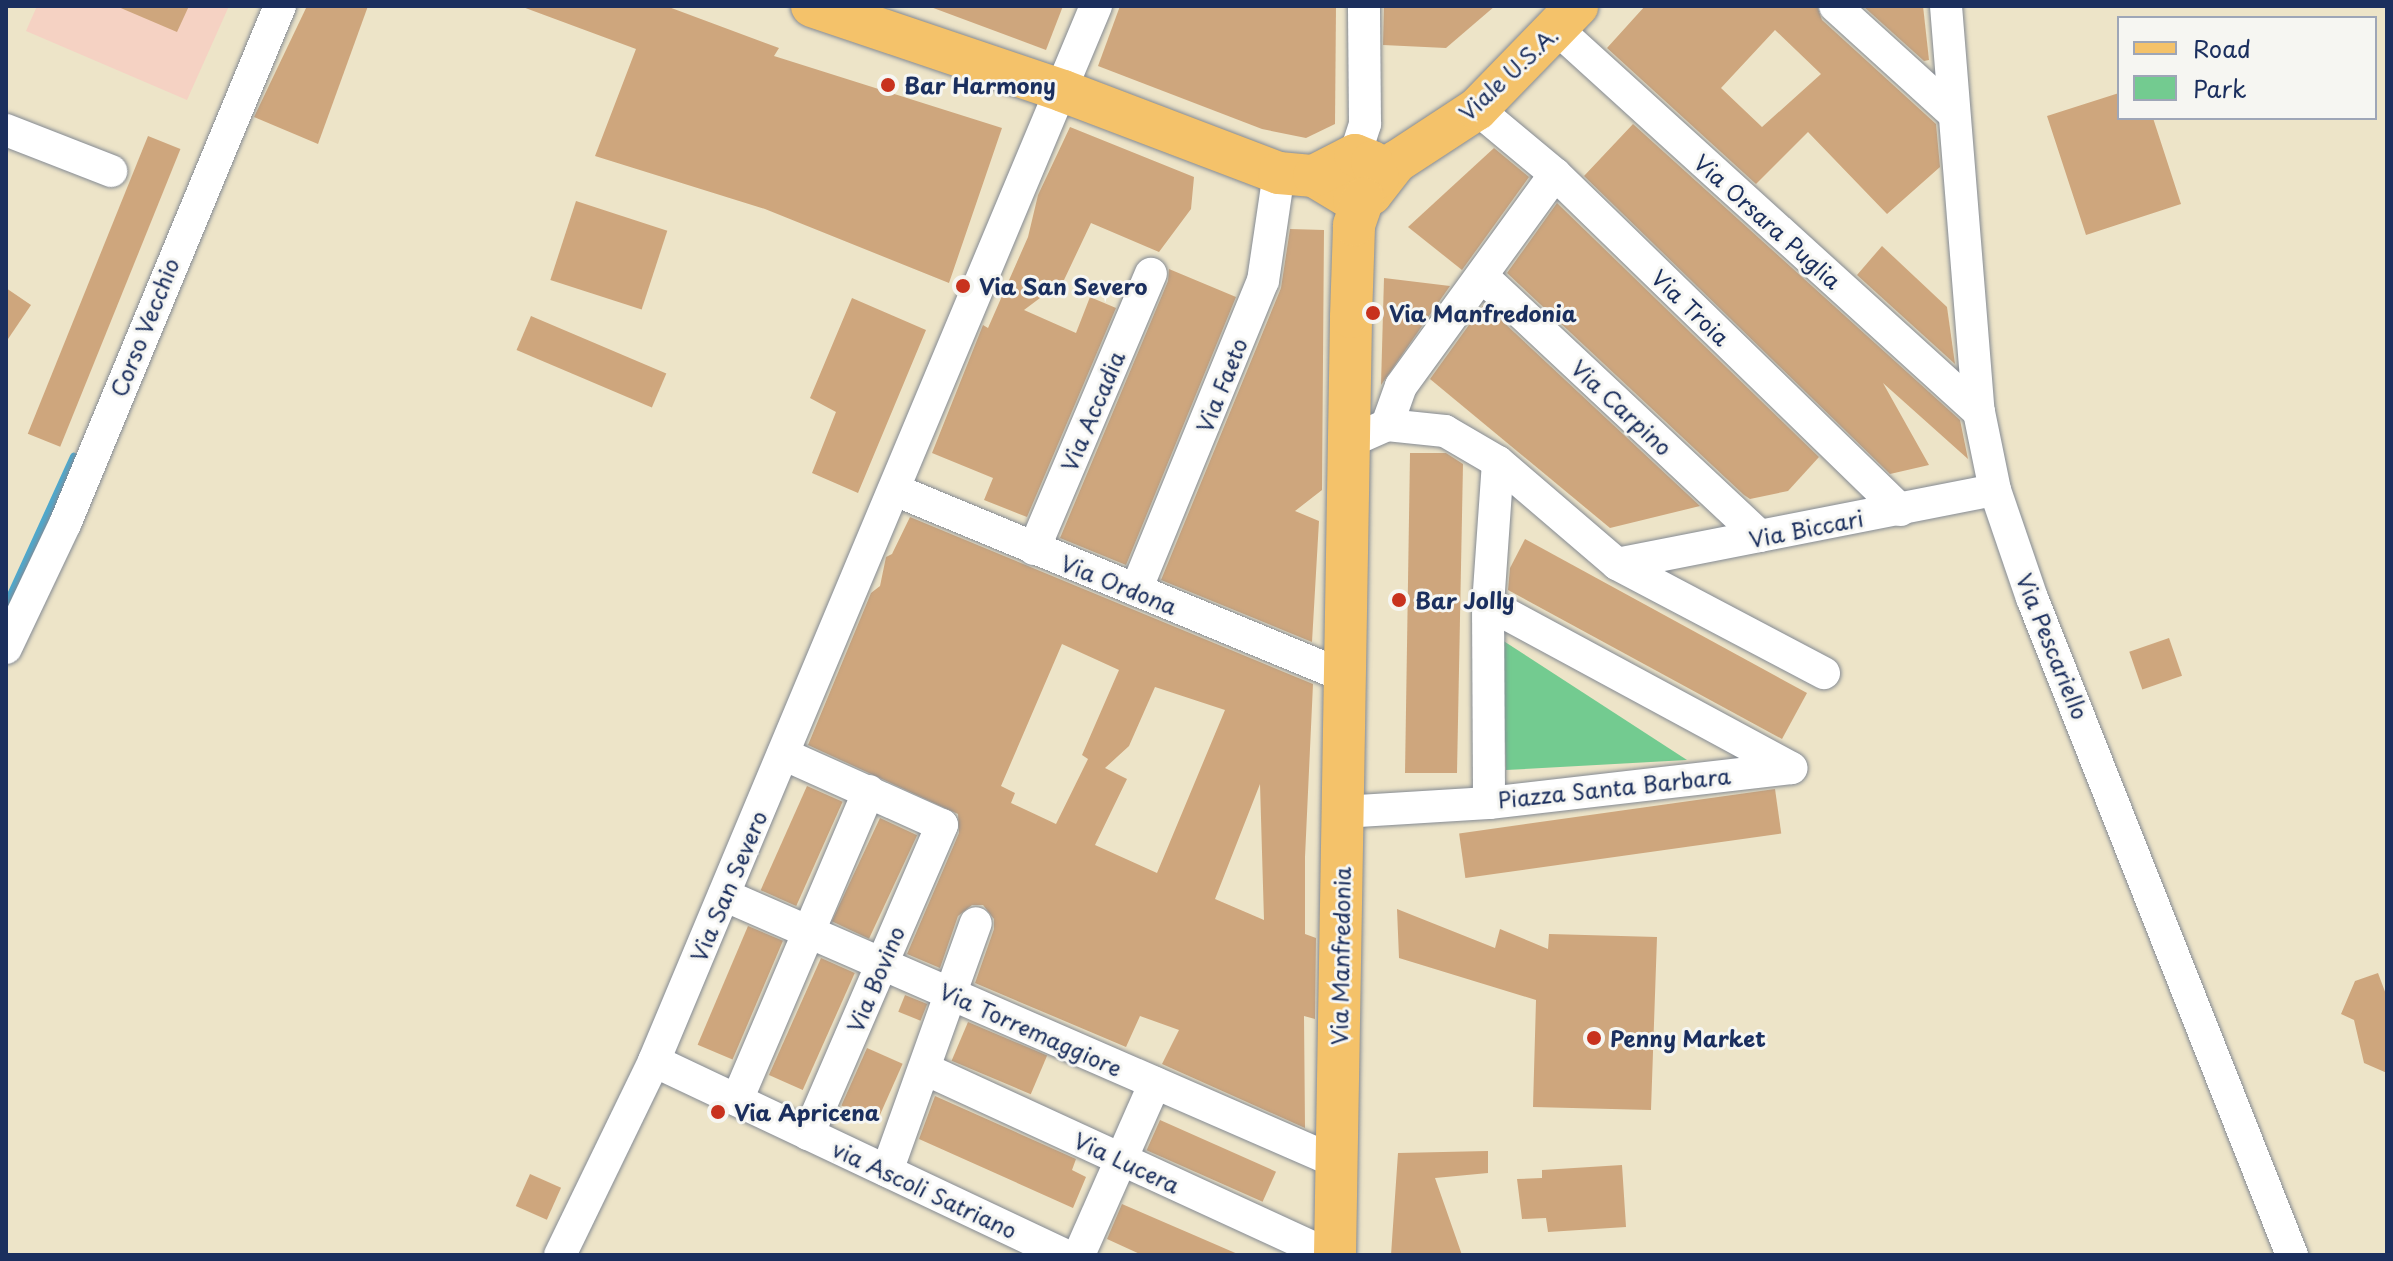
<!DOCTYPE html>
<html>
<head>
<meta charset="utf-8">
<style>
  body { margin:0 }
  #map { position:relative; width:2393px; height:1261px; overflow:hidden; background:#ede4c8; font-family:"Playpen Sans",sans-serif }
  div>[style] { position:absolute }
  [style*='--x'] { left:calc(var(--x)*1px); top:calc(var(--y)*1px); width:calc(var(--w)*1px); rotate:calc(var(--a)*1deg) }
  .built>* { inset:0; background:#f5d2c3 }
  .green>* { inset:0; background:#73cb90 }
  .stream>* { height:8px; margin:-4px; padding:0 4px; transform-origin:4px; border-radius:4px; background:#4fa8cc }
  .building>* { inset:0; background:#cea67d; transform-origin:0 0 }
  .roads { filter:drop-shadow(0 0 2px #848a93) drop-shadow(0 0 2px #848a93) }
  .minor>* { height:32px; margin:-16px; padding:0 16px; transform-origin:16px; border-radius:16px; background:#fff }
  .major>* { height:42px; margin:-21px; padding:0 21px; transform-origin:21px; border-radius:21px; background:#f4c26a }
  .dots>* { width:22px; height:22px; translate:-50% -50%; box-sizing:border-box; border:4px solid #f6f6f2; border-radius:50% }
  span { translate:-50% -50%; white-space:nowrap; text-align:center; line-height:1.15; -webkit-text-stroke:6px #f6f6f2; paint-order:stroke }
  .street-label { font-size:22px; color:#1b2f5e }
  .poi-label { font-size:22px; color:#1b2f5e; font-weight:700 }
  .left { translate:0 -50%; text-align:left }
  .frame { position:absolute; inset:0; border:8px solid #1b2f5e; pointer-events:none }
  .legend { position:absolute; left:2117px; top:16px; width:260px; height:104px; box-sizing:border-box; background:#f6f6f2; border:2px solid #9ea6b7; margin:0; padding:10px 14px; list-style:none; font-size:24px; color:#1b2f5e }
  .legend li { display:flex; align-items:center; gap:16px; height:40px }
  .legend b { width:40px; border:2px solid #9ea6b7 }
</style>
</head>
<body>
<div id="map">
  <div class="built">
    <i style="clip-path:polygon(37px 6px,229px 6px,187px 100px,26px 31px)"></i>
  </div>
  <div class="green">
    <i style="clip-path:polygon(1502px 640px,1687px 760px,1506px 770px)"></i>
  </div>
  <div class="stream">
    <i style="--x:6;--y:606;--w:164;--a:-65.5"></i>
  </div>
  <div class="building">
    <i style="clip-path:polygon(116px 6px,189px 6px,177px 32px)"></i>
    <i style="clip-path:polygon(307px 6px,368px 6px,318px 144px,254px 117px)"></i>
    <i style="clip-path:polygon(520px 6px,666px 6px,779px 48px,774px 56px,1002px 128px,949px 283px,765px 209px,595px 156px,636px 49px)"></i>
    <i style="clip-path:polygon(928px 6px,1063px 6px,1046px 50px)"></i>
    <i style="clip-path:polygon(1120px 6px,1336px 6px,1335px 124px,1306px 138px,1262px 129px,1098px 66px)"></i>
    <i style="clip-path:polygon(1384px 6px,1495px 6px,1446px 48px,1383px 45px)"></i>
    <i style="clip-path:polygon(evenodd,1645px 6px,1817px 6px,1822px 20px,1936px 124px,1940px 167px,1887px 214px,1808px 132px,1756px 184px,1607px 48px,1645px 6px,1775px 30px,1821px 74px,1762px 127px,1721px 88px,1775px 30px)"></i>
    <i style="clip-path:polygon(1863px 6px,1923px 6px,1929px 60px,1924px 61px)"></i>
    <i style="clip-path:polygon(2119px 93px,2119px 118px,2153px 118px,2181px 204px,2086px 235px,2047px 116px)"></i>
    <i style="clip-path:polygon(1633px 124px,1960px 420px,1968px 459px,1883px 383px,1929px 465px,1890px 474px,1584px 176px)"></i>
    <i style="clip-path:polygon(1070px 127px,1194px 177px,1191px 209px,1159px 252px,1091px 223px,1064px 280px,1024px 310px,1076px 333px,1090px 297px,1116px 308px,1027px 517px,984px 500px,993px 478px,932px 453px,983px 325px,988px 328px,1028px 237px,1038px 195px)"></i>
    <i style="left:148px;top:136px;width:35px;height:321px;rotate:22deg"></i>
    <i style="clip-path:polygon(1494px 148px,1529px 177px,1462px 270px,1408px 227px)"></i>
    <i style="left:576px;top:201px;width:96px;height:83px;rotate:18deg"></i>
    <i style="clip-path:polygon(1557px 203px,1819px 457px,1788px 491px,1750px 499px,1744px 495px,1507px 273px)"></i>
    <i style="clip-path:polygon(1290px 229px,1324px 230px,1322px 490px,1295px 511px,1319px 521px,1312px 642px,1161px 580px,1281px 288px)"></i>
    <i style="clip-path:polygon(1882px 246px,1947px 307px,1955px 364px,1857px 275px)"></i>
    <i style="clip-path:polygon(1169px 269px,1236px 297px,1126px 565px,1060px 538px,1168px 281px)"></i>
    <i style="clip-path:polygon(1384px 278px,1450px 286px,1381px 385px)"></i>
    <i style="clip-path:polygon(6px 288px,31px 305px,6px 342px)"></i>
    <i style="clip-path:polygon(852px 298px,926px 330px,858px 493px,812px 473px,836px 412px,810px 398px)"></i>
    <i style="clip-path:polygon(1484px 304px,1700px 506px,1610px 528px,1430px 379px)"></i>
    <i style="left:531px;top:316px;width:147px;height:37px;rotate:23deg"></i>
    <i style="clip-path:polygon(1410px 453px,1446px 453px,1463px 464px,1457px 773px,1405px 773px)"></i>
    <i style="clip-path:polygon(evenodd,910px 517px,1313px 684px,1305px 857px,1305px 934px,1316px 938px,1315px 1019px,1304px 1016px,1305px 1128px,1162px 1064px,1179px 1030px,1140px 1016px,1126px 1047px,975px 983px,994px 929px,994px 919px,983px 905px,972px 905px,958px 916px,940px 968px,907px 954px,959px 833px,958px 814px,808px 745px,871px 593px,880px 586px,886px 557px,892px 554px,910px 517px,1062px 644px,1119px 670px,1082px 755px,1088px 759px,1056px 824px,1011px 803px,1015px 793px,1001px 786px,1062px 644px,910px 517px,1155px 687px,1225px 710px,1157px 873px,1095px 845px,1127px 779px,1105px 768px,1129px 746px,1155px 687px,910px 517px,1260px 784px,1264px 920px,1215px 899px,1260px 784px)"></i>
    <i style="clip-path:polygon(1525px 539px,1807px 693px,1782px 739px,1508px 590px,1510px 568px)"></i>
    <i style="left:2169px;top:638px;width:40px;height:42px;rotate:71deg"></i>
    <i style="left:807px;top:786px;width:39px;height:114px;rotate:24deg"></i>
    <i style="left:1775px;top:789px;width:45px;height:319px;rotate:82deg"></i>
    <i style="left:880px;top:818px;width:41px;height:114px;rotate:25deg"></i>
    <i style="clip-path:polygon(1397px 909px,1495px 948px,1500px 929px,1548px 949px,1549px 934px,1657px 937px,1651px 1110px,1533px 1107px,1536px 1000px,1399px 958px)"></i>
    <i style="left:748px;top:926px;width:38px;height:129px;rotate:23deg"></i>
    <i style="left:821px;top:958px;width:37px;height:128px;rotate:24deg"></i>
    <i style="clip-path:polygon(2378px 973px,2387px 997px,2387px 1073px,2364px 1063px,2354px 1020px,2341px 1014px,2355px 981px)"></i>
    <i style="left:905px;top:995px;width:24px;height:18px;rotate:22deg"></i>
    <i style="left:968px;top:1022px;width:86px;height:42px;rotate:23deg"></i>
    <i style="left:867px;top:1048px;width:39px;height:63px;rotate:24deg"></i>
    <i style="clip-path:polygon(935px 1096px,1076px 1159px,1072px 1170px,1086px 1177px,1073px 1208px,919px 1139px)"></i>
    <i style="left:1160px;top:1120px;width:127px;height:33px;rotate:24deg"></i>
    <i style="clip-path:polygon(1488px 1151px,1488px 1173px,1435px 1178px,1462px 1255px,1391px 1255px,1398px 1153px)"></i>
    <i style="clip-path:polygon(1622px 1165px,1626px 1227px,1548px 1232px,1546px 1218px,1522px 1219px,1517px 1179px,1542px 1178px,1542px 1170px)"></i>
    <i style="left:530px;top:1174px;width:34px;height:35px;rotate:24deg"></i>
    <i style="clip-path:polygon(1122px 1204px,1240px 1255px,1142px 1255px,1107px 1239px)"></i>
  </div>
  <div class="roads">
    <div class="minor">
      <i style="--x:1835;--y:6;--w:159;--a:42.2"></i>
      <i style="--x:1946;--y:6;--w:407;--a:85.4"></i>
      <i style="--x:1979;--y:412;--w:80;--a:78.4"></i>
      <i style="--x:1995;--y:490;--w:114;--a:71.1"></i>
      <i style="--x:2032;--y:598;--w:707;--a:68.41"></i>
      <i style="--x:1557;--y:29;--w:570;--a:42.23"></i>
      <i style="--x:1477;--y:109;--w:102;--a:39.8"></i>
      <i style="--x:1555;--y:174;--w:482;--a:44.2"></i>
      <i style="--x:6;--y:130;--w:113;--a:21.3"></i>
      <i style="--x:1355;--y:155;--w:33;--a:-72"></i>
      <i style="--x:1365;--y:124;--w:118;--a:-90.5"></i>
      <i style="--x:1483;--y:277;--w:379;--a:43.1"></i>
      <i style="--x:1387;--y:425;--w:41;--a:-70.3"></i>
      <i style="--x:1401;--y:386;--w:262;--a:-54"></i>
      <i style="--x:1349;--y:442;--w:42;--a:-24.1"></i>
      <i style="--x:1387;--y:425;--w:58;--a:5.9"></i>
      <i style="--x:1445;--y:431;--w:61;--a:30.3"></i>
      <i style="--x:1498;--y:462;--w:157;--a:40.6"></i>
      <i style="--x:1617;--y:564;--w:234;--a:27.8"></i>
      <i style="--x:1498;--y:462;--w:142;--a:94"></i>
      <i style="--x:1488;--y:604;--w:199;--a:89.7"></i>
      <i style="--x:1489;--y:803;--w:304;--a:-6.6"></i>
      <i style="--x:895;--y:490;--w:486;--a:22.5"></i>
      <i style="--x:1034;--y:549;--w:299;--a:-67"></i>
      <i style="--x:1617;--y:564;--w:385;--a:-11.1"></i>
      <i style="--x:1136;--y:590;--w:334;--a:-67.7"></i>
      <i style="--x:1263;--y:281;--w:109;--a:-81.6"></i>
      <i style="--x:1488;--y:604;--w:345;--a:28.4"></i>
      <i style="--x:6;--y:648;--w:137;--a:-64.6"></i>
      <i style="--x:65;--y:524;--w:561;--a:-67.46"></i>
      <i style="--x:783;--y:754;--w:174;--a:24.1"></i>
      <i style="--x:942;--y:825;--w:337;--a:113.4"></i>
      <i style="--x:1342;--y:812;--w:147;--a:-3.5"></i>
      <i style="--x:724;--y:895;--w:671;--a:23.55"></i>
      <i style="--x:654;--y:1061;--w:454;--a:25.3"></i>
      <i style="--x:925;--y:1069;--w:445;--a:24.7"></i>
      <i style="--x:737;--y:1100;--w:336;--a:-66.9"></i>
      <i style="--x:887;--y:1171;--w:263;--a:-70.3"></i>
      <i style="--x:560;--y:1255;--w:216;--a:-64.1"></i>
      <i style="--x:654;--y:1061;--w:1144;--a:-67.27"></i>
      <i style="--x:1079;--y:1255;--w:188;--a:-66.2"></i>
    </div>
    <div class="major">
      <i style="--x:812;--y:6;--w:265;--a:18.7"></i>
      <i style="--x:1063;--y:91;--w:231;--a:20.8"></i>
      <i style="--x:1279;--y:173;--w:35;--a:5"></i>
      <i style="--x:1314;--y:176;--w:47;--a:31"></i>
      <i style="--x:1354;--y:200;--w:18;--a:-19"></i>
      <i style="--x:1371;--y:194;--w:41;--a:-52"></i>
      <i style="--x:1396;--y:162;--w:97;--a:-33.2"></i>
      <i style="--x:1477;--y:109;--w:144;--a:-45.8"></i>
      <i style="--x:1314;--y:176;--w:46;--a:-27.1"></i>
      <i style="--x:1355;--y:155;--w:18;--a:22"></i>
      <i style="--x:1372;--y:162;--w:17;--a:69"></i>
      <i style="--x:1335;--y:1255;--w:938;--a:-89.02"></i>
      <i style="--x:1351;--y:317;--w:92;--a:-88.1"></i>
      <i style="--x:1354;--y:225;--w:28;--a:-71"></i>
    </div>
  </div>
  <div class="dots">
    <i style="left:888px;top:85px;background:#c8321e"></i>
    <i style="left:963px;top:286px;background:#c8321e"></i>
    <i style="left:1373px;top:313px;background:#c8321e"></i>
    <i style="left:1399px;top:600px;background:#c8321e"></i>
    <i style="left:1594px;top:1038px;background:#c8321e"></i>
    <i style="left:718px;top:1112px;background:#c8321e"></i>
  </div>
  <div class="street-label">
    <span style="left:1508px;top:73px;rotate:-43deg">Viale U.S.A.</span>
    <span style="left:1768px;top:221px;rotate:42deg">Via Orsara Puglia</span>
    <span style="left:1691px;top:307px;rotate:44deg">Via Troia</span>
    <span style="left:144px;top:327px;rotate:-68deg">Corso Vecchio</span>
    <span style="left:1221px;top:385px;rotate:-68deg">Via Faeto</span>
    <span style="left:1622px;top:407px;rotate:43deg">Via Carpino</span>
    <span style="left:1092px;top:411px;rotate:-67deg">Via Accadia</span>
    <span style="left:1806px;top:528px;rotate:-11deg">Via Biccari</span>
    <span style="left:1119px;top:584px;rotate:22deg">Via Ordona</span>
    <span style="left:2053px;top:646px;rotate:68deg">Via Pescariello</span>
    <span style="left:1614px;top:787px;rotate:-6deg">Piazza Santa Barbara</span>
    <span style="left:728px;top:886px;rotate:-67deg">Via San Severo</span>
    <span style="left:1340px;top:956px;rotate:-89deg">Via Manfredonia</span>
    <span style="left:875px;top:979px;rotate:-67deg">Via Bovino</span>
    <span style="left:1031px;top:1029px;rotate:24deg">Via Torremaggiore</span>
    <span style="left:1127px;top:1162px;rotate:25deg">Via Lucera</span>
    <span style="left:925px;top:1189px;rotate:25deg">via Ascoli Satriano</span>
  </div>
  <div class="poi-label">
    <span class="left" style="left:904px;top:85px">Bar Harmony</span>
    <span class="left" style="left:979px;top:286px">Via San Severo</span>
    <span class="left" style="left:1389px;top:313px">Via Manfredonia</span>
    <span class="left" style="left:1415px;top:600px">Bar Jolly</span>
    <span class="left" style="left:1610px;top:1038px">Penny Market</span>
    <span class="left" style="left:734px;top:1112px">Via Apricena</span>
  </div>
  <div class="frame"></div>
  <ul class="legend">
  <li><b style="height:10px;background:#f4c26a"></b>Road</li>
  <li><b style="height:22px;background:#73cb90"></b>Park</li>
  </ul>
</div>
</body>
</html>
